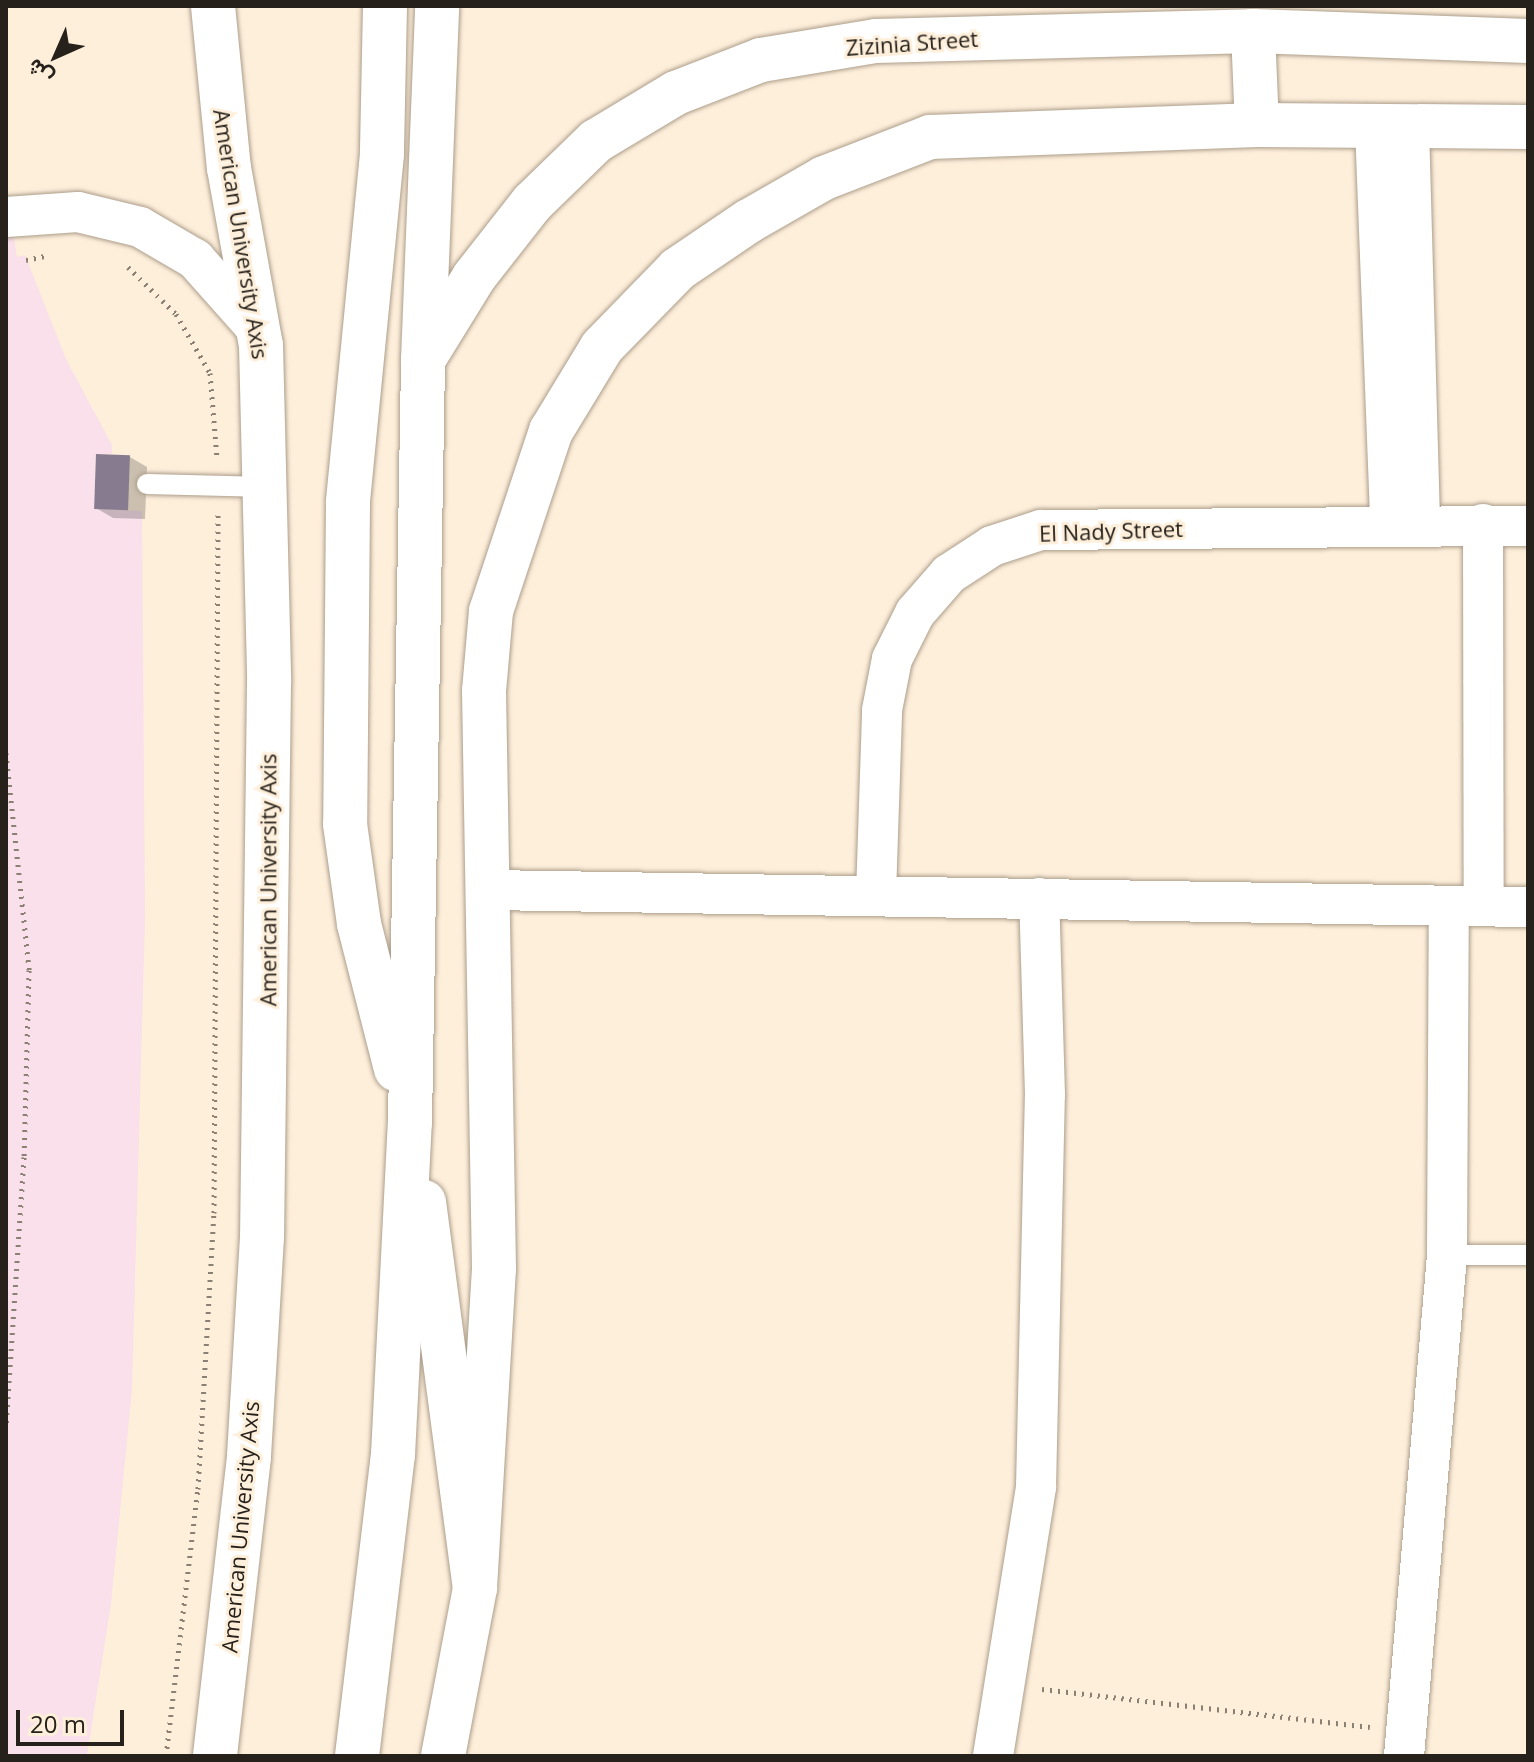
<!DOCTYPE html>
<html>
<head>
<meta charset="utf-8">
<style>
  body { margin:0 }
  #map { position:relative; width:1534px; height:1762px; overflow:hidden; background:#feefdb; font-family:"Open Sans",Vazirmatn,sans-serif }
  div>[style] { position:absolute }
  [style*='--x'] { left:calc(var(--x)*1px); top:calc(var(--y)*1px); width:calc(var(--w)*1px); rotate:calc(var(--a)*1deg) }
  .education>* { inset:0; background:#f9e0ea }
  .shadow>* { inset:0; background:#0003 }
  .building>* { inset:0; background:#877c8f; transform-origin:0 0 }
  .path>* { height:5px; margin-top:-2.5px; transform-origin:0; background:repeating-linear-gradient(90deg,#8a8073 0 2px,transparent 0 8px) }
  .roads { filter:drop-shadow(0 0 2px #ac9e8b) drop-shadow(0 0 2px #ac9e8b) }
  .lane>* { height:20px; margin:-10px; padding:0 10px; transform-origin:10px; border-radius:10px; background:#fff }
  .street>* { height:40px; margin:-20px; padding:0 20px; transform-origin:20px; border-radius:20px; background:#fff }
  .secondary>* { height:44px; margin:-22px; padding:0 22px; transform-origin:22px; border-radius:22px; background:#fff }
  .primary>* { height:44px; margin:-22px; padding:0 22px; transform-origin:22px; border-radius:22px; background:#fff }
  span { translate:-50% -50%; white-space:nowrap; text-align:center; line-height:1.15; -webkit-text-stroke:6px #feefdb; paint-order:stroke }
  .street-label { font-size:22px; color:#26211a }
  .frame { position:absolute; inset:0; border:8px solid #26211a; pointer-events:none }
  .north { position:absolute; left:16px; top:16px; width:80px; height:80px; -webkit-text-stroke:6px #feefdb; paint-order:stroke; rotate:225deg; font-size:22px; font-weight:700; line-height:32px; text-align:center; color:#26211a }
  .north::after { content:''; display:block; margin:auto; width:28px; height:36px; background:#26211a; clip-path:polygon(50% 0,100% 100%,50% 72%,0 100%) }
  .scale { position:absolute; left:16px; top:1710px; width:108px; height:36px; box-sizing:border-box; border:4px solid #26211a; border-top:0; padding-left:10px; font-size:24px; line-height:28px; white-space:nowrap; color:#26211a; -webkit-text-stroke:6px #feefdb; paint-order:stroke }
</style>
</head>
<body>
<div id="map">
  <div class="education">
    <i style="clip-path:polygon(6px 187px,17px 257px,25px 255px,66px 359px,112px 445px,112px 454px,96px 454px,94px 509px,142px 511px,145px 919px,132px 1390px,111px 1604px,87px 1756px,6px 1756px)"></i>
  </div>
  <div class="shadow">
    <i style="clip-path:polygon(130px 457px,147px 467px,145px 519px,113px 518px,96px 508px)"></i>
  </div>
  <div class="building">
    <i style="left:96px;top:454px;width:34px;height:55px;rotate:2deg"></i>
  </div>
  <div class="path">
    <i style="--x:26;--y:260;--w:19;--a:-12"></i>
    <i style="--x:128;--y:267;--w:67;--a:44.4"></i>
    <i style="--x:176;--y:314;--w:68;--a:60"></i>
    <i style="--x:210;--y:373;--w:86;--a:85.3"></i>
    <i style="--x:6;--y:753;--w:218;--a:83.9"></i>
    <i style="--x:29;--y:970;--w:187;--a:91.5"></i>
    <i style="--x:24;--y:1157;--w:272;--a:93.8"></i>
    <i style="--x:1042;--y:1689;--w:330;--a:6.6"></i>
    <i style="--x:166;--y:1756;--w:269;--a:-83.2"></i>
    <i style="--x:198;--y:1489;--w:276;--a:-86.7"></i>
    <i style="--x:214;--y:1213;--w:700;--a:-89.67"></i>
  </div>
  <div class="roads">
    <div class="lane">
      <i style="--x:147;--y:484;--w:120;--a:1.4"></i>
      <i style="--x:1447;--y:1255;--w:81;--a:0"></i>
    </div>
    <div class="street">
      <i style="--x:1375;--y:126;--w:399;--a:87.8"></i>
      <i style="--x:1409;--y:127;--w:398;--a:88.4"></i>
      <i style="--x:6;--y:217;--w:72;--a:-4"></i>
      <i style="--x:78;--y:212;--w:64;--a:13.6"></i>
      <i style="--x:140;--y:227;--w:64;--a:30.2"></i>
      <i style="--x:195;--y:259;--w:96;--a:48.4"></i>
      <i style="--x:1483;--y:524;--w:382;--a:89.9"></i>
      <i style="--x:489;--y:890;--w:1039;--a:0.94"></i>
      <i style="--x:876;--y:895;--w:185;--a:-88.1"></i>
      <i style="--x:882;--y:710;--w:52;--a:-78.9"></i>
      <i style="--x:892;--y:659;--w:51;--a:-63.4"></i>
      <i style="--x:915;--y:613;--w:52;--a:-48.9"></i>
      <i style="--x:949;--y:574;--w:51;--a:-33.1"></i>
      <i style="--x:992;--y:546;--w:52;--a:-18.1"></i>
      <i style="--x:1041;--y:530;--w:487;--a:-0.5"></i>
      <i style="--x:993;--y:1756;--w:272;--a:-80.9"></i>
      <i style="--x:1036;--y:1487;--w:392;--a:-88.7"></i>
      <i style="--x:1045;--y:1095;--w:197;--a:-91.7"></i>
      <i style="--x:1404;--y:1756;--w:503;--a:-85.09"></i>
      <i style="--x:1447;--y:1255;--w:349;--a:-89.7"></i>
    </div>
    <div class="secondary">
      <i style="--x:1253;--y:31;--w:94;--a:87.6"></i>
      <i style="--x:423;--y:360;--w:97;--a:-58.4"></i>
      <i style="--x:474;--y:277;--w:94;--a:-51.9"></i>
      <i style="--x:532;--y:203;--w:89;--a:-44.1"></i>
      <i style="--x:596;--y:141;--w:93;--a:-31"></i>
      <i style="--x:676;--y:93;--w:91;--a:-21.2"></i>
      <i style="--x:761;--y:60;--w:117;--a:-9.4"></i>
      <i style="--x:876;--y:41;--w:377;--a:-1.5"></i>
      <i style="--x:1253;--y:31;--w:275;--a:2.1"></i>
      <i style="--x:443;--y:1756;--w:171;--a:-79.2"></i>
      <i style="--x:475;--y:1588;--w:320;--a:-86.6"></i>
      <i style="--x:494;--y:1269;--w:578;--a:-90.99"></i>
      <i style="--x:484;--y:691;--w:80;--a:-85"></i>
      <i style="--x:491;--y:611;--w:190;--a:-71.6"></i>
      <i style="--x:551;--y:431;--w:98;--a:-58.7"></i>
      <i style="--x:602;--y:347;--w:109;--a:-45.7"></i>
      <i style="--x:678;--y:269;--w:86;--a:-34.1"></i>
      <i style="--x:749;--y:221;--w:86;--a:-29.8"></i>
      <i style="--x:824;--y:178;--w:114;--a:-21.1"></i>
      <i style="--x:930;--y:137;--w:327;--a:-2.1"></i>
      <i style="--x:1257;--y:125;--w:271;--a:0.4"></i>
    </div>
    <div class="primary">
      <i style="--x:213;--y:6;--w:163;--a:84.4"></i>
      <i style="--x:229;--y:168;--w:180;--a:79.8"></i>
      <i style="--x:261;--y:345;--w:338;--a:88.6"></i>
      <i style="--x:269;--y:683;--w:554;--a:90.72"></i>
      <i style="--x:262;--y:1237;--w:220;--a:93.4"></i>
      <i style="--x:249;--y:1457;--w:301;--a:96.5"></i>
      <i style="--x:385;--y:6;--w:148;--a:91.2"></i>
      <i style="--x:382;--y:154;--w:350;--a:95.6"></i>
      <i style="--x:348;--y:502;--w:322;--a:90.5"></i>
      <i style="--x:345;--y:824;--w:101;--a:82"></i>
      <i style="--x:359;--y:924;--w:150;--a:75.7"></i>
      <i style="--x:424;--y:1202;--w:389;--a:82.5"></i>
      <i style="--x:357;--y:1756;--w:303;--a:-83.2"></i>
      <i style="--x:393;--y:1455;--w:332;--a:-87.1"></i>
      <i style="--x:410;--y:1123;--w:763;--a:-89.02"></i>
      <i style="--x:423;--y:360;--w:354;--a:-87.7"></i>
    </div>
  </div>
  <div class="street-label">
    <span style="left:912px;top:43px;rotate:-4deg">Zizinia Street</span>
    <span style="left:241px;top:234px;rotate:81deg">American University Axis</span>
    <span style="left:1111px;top:531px;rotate:-2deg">El Nady Street</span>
    <span style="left:268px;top:880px;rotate:-90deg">American University Axis</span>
    <span style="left:240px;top:1527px;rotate:-85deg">American University Axis</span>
  </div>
  <div class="frame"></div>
  <div class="north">ش</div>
  <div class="scale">20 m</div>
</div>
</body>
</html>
